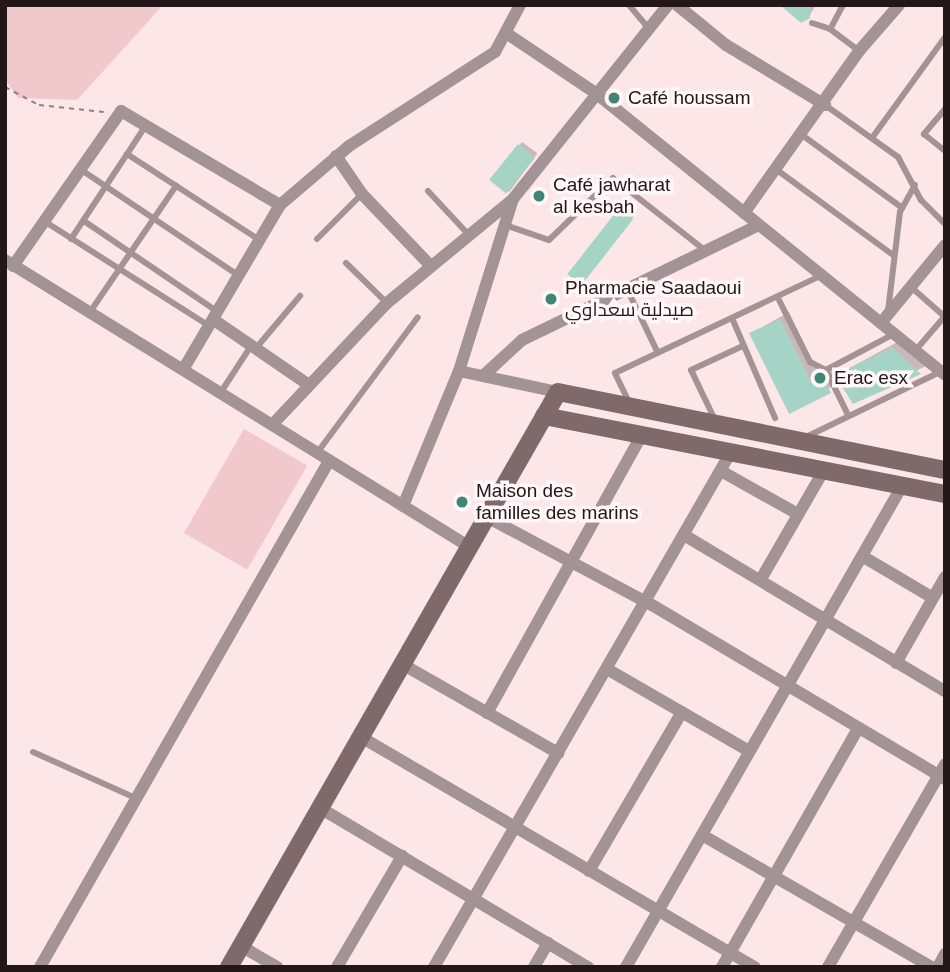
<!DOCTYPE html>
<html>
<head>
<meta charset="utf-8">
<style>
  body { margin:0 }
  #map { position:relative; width:950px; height:972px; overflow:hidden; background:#fce6e8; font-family:Arial,Cairo,sans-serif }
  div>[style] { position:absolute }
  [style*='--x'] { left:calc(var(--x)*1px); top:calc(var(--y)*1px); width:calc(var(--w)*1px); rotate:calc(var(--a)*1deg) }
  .green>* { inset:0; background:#f1c8cc; transform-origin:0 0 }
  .shadow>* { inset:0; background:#0003; transform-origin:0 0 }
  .building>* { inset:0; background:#a5d4c7; transform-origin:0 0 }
  .path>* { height:2px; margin-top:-1px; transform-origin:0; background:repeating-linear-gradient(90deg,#918082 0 5px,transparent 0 10px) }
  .lane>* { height:6px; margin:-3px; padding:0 3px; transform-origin:3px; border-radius:3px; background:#a39395 }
  .street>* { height:12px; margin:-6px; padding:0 6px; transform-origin:6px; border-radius:6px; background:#a39395 }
  .secondary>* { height:18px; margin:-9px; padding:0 9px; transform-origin:9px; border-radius:9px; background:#7f696b }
  .dots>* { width:19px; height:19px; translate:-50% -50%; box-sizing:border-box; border:4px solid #fff7f8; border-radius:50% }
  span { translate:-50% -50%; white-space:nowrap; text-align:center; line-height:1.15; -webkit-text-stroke:7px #fff7f8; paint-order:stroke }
  .poi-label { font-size:19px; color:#231718 }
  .left { translate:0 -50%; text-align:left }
  .frame { position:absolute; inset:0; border:7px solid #231718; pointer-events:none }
</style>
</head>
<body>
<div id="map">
  <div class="green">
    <i style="clip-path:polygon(5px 5px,163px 5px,77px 100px,18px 98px,5px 79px)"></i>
    <i style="left:244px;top:429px;width:73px;height:120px;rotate:30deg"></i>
  </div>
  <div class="shadow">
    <i style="clip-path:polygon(783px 5px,816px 5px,809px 16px)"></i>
    <i style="left:522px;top:142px;width:19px;height:48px;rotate:36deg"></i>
    <i style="clip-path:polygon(626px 204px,637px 212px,586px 277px,620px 210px)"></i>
    <i style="clip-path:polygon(789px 312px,819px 375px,831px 370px,838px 383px,789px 412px,752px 333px)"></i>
    <i style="clip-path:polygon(901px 340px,928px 365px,854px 402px,837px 375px)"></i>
  </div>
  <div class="building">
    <i style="clip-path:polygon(780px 5px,811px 5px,810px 18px,801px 23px)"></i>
    <i style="left:518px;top:144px;width:22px;height:46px;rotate:39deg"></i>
    <i style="left:619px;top:208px;width:18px;height:84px;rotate:38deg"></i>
    <i style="clip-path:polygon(780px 319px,811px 382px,823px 377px,831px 393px,789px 414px,749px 333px)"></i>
    <i style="clip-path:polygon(892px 347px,921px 374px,853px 404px,835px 375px)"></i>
  </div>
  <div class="path">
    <i style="--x:5;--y:87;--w:38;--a:28"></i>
    <i style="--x:39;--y:105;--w:65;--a:6.1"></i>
  </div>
  <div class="lane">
    <i style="--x:629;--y:5;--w:31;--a:50"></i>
    <i style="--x:843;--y:5;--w:27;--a:118"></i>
    <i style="--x:830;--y:29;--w:36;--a:37"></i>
    <i style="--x:812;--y:23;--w:19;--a:18"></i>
    <i style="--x:825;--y:105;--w:90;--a:35.5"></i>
    <i style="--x:898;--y:157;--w:49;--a:61.9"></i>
    <i style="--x:921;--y:200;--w:34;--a:45"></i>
    <i style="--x:945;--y:109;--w:33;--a:130"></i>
    <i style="--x:924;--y:134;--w:27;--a:39"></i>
    <i style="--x:146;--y:125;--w:35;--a:123"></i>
    <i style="--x:127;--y:154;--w:160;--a:33"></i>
    <i style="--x:802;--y:135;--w:122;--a:36"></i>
    <i style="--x:872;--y:138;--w:125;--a:-54.1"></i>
    <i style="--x:80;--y:169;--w:192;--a:33.9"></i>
    <i style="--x:777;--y:170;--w:144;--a:36.2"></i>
    <i style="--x:428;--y:191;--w:57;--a:47.1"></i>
    <i style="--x:44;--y:221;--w:194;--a:32.4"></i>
    <i style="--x:84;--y:221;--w:162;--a:34.2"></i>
    <i style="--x:505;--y:225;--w:46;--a:18.8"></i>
    <i style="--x:549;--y:240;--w:89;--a:-44.1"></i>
    <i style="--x:613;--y:178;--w:120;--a:38.2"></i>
    <i style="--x:71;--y:239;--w:102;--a:-56.6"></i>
    <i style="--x:317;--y:239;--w:64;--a:-45"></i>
    <i style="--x:346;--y:263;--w:57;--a:44.3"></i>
    <i style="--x:911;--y:287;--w:45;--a:41.4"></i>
    <i style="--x:627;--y:289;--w:71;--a:64.2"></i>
    <i style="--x:778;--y:298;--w:72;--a:63.4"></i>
    <i style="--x:810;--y:362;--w:18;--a:27"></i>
    <i style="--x:826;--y:370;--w:50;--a:63.9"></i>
    <i style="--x:888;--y:311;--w:100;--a:-83.1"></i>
    <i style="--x:900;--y:212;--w:31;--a:-61"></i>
    <i style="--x:90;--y:312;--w:153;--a:-55.7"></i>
    <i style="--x:732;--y:318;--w:109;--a:66.7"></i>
    <i style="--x:257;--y:347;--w:67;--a:-49.9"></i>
    <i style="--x:915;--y:351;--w:46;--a:-49.4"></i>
    <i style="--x:826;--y:370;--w:77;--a:-27.9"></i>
    <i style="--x:221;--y:392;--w:55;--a:-56.9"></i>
    <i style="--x:629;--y:402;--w:32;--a:-116"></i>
    <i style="--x:615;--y:373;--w:229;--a:-25.3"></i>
    <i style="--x:715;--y:420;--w:55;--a:-115.6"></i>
    <i style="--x:691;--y:370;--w:57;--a:-24.8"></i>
    <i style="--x:804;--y:438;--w:151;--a:-25.9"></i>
    <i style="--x:317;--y:453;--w:169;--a:-53.4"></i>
    <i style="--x:33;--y:752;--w:113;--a:24.1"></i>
  </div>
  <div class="street">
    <i style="--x:677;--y:5;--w:63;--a:39.2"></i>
    <i style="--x:726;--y:45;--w:116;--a:31.2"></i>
    <i style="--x:509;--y:35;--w:106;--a:33.8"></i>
    <i style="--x:597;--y:94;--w:447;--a:38.9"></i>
    <i style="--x:336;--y:156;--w:46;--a:55.6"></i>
    <i style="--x:362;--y:194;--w:97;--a:46.3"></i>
    <i style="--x:744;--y:213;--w:199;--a:-54.6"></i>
    <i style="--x:859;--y:51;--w:61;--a:-49"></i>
    <i style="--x:5;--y:260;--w:544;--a:31.7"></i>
    <i style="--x:13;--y:266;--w:189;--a:-55.1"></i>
    <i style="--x:121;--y:111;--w:185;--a:30.6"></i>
    <i style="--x:214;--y:320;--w:112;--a:34.4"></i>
    <i style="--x:881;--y:323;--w:101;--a:-50.6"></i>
    <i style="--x:184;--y:368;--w:189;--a:-59.5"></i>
    <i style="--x:280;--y:205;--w:91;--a:-40.5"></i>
    <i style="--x:349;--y:146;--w:174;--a:-32.8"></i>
    <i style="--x:495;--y:52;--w:53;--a:-62"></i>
    <i style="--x:459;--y:371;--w:101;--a:12"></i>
    <i style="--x:483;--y:376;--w:53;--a:-42.7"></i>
    <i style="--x:522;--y:340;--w:263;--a:-25.9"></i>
    <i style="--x:272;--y:425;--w:168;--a:-46.7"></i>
    <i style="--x:387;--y:303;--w:163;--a:-39.5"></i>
    <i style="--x:721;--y:471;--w:88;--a:29.2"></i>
    <i style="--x:403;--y:506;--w:146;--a:-67.5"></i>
    <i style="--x:459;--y:371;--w:180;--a:-72.6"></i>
    <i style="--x:513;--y:199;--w:248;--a:-51.4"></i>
    <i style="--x:485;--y:516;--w:189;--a:28.1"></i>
    <i style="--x:652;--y:605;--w:341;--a:30.7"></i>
    <i style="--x:684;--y:535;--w:304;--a:30.9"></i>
    <i style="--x:862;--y:556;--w:82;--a:30.6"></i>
    <i style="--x:761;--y:579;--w:126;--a:-60"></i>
    <i style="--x:896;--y:663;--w:99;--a:-60.3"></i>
    <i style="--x:402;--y:664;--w:180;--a:29.7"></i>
    <i style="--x:607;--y:669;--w:164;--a:30"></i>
    <i style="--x:487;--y:713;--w:319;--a:-60.9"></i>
    <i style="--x:361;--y:737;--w:456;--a:30.3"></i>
    <i style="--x:320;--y:808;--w:312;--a:30.7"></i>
    <i style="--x:702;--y:835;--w:265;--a:29.9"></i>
    <i style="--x:589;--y:871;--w:184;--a:-59.7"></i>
    <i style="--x:241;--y:946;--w:42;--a:30.3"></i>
    <i style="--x:40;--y:967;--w:583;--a:-60.27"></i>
    <i style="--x:337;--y:967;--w:129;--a:-59.6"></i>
    <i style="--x:434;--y:967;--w:595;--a:-60.03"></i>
    <i style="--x:534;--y:967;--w:28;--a:-60"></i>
    <i style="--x:626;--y:967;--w:555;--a:-60.15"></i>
    <i style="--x:722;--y:967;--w:274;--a:-60.3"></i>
    <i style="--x:828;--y:967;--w:234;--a:-60"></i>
    <i style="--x:938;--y:967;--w:15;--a:-62"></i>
  </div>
  <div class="secondary">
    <i style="--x:544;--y:416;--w:409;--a:11"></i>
    <i style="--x:229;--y:967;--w:662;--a:-60.22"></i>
    <i style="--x:558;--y:392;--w:395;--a:11.4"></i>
  </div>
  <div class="dots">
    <i style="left:614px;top:98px;background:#438575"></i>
    <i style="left:539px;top:196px;background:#438575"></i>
    <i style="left:551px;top:299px;background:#438575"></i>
    <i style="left:820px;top:378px;background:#438575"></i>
    <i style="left:462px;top:502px;background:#438575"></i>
  </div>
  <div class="poi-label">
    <span class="left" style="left:628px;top:98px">Café houssam</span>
    <span class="left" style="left:553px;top:196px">Café jawharat<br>al kesbah</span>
    <span class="left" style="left:565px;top:299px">Pharmacie Saadaoui<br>صيدلية سعداوي</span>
    <span class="left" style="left:834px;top:378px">Erac esx</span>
    <span class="left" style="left:476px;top:502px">Maison des<br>familles des marins</span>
  </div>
  <div class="frame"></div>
</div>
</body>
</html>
